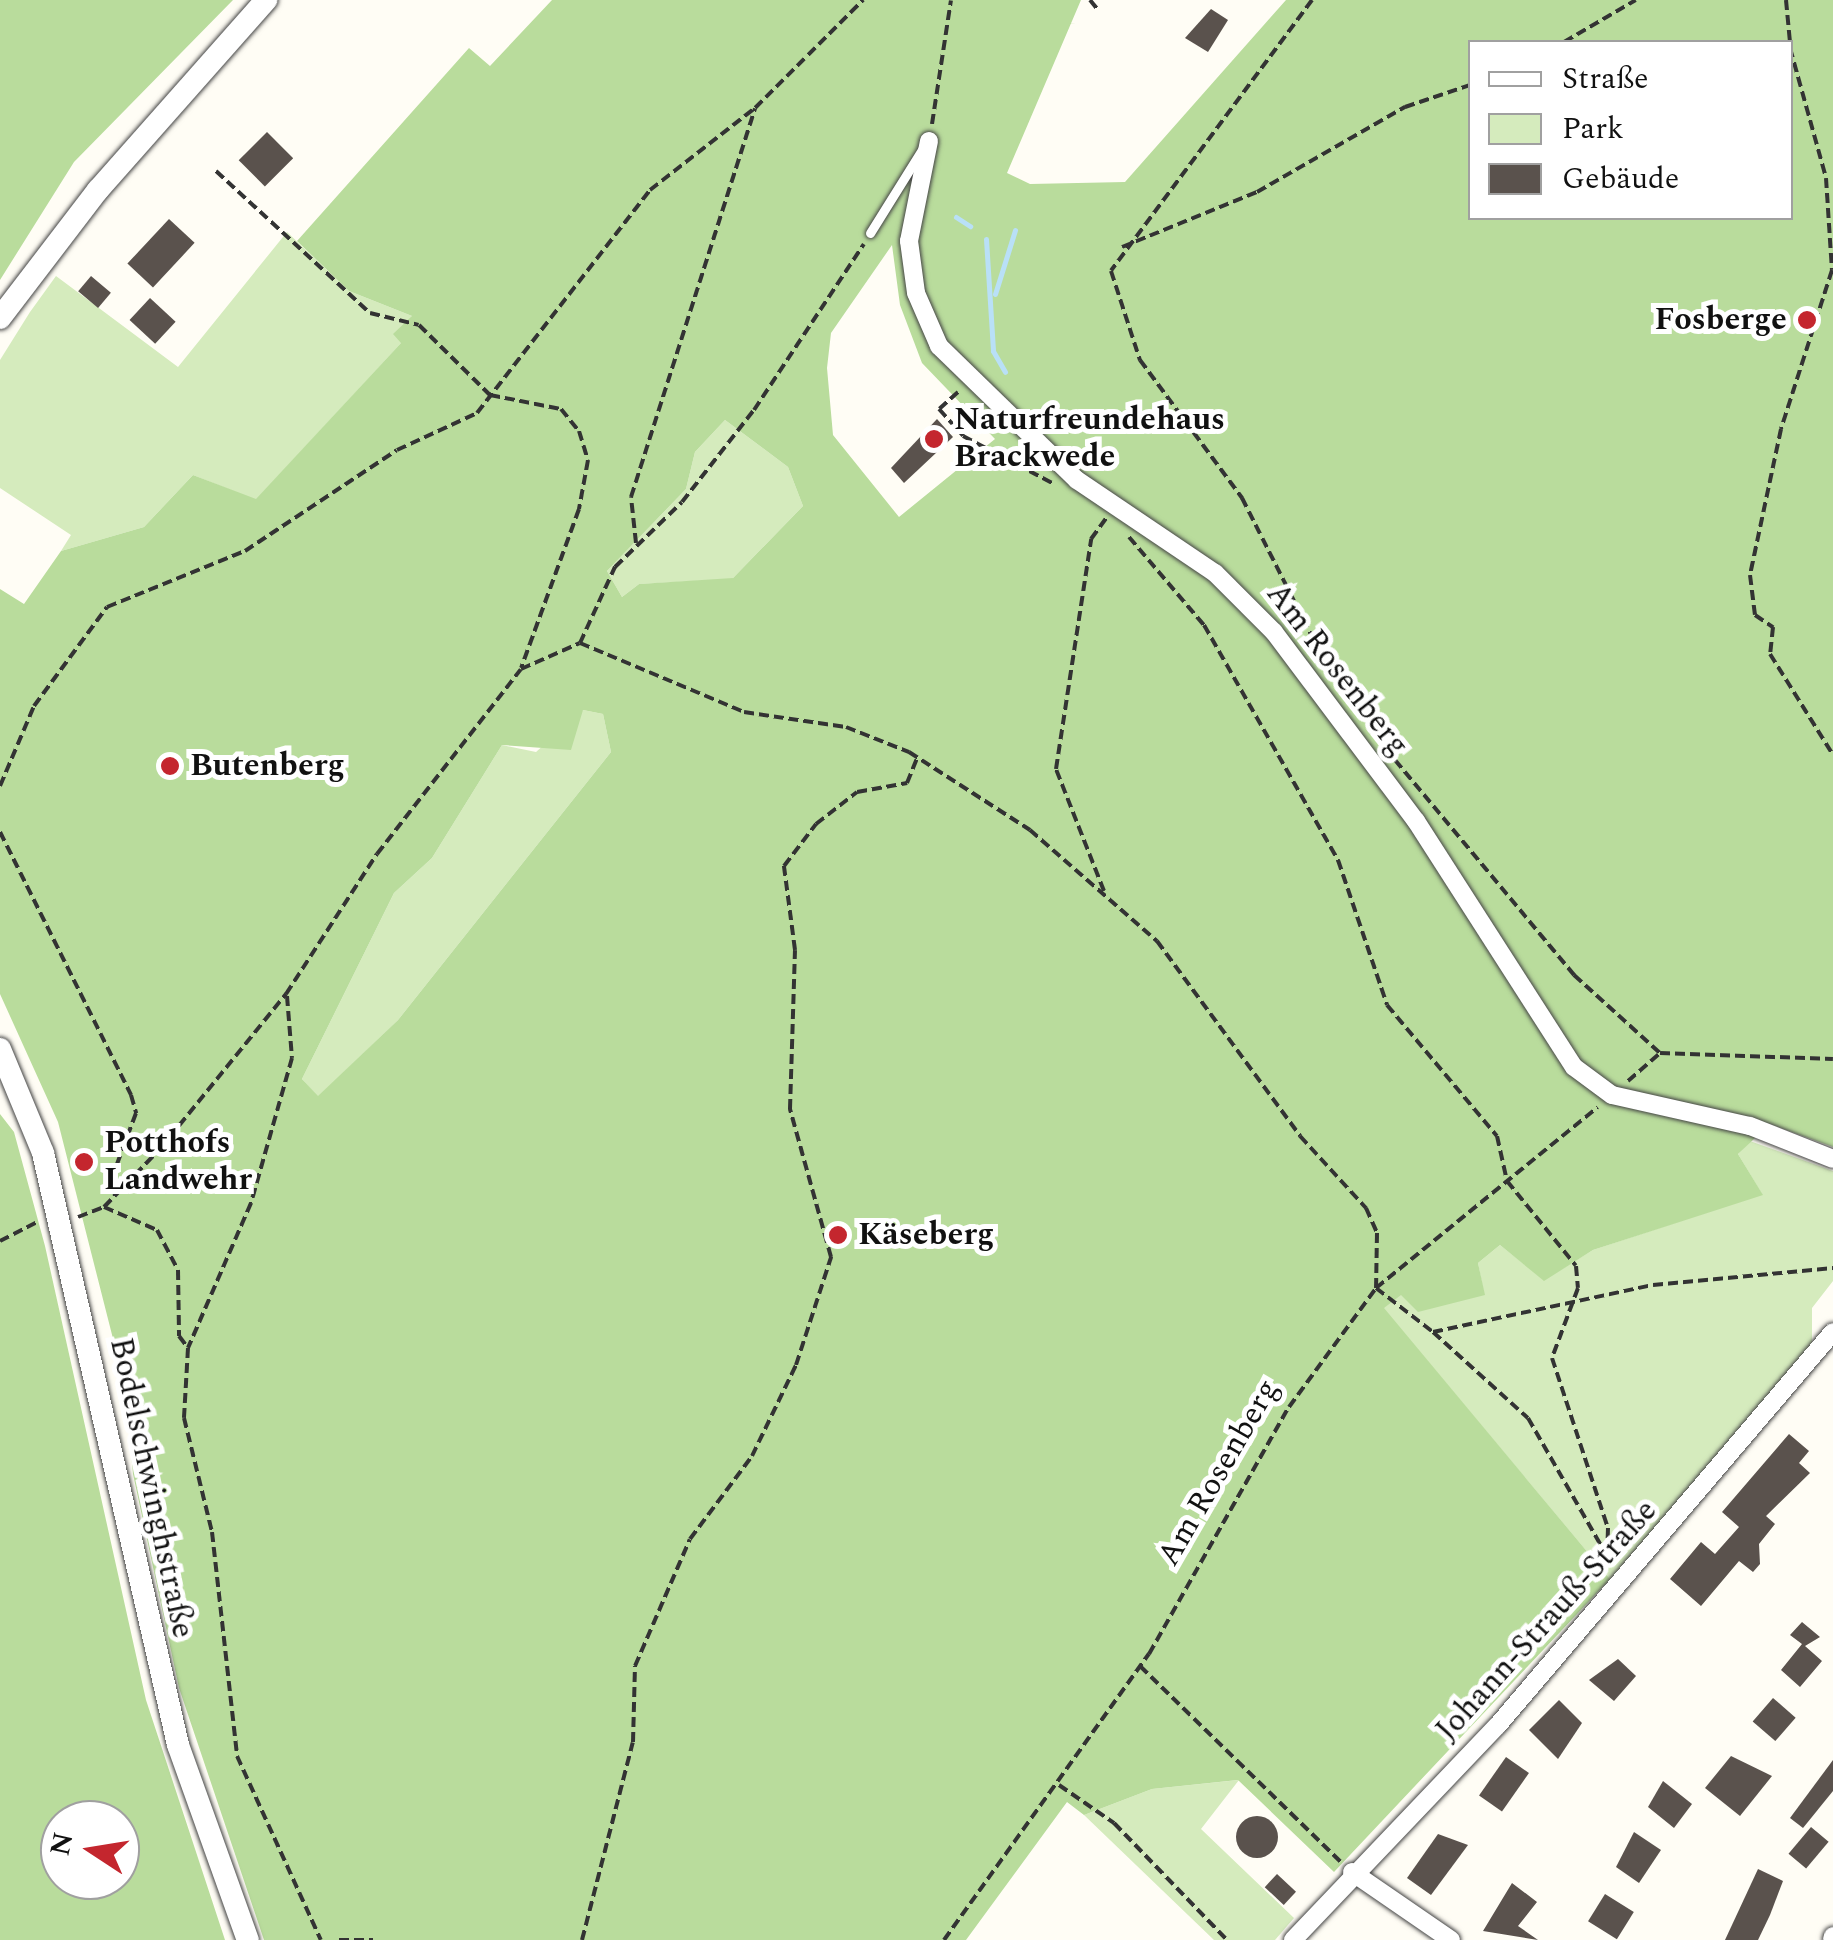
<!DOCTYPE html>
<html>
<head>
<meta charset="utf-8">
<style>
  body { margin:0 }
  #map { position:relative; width:1833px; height:1940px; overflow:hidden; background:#fffdf5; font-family:Spectral,serif }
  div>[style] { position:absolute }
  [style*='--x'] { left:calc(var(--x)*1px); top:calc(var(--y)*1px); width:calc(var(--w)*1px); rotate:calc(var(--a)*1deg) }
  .green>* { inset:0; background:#d5ebbd }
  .forest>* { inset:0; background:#b9dc9c }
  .stream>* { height:5px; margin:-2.5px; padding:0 2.5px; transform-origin:2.5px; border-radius:2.5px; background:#b9e0f7 }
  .building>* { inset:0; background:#5a524d; transform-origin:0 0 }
  .round { border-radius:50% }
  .path>* { height:4px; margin-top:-2px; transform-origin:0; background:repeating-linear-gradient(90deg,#333 0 10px,transparent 0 15px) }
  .roads { filter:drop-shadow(0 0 2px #444) drop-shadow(0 0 2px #444) }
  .service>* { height:9px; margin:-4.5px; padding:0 4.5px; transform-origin:4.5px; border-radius:4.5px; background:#fff }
  .minor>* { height:18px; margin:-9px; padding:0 9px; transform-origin:9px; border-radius:9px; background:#fff }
  .tertiary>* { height:22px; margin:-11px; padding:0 11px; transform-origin:11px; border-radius:11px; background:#fff }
  .dots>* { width:28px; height:28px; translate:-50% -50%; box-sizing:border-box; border:5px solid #fff; border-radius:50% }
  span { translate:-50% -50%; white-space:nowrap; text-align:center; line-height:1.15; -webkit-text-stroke:10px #fff; paint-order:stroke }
  .poi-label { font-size:32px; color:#111; font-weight:700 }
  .right { translate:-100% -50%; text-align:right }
  .left { translate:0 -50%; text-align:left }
  .street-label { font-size:32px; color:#111 }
  .legend { position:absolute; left:1468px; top:40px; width:325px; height:180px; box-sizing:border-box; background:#fff; border:2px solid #a0a0a0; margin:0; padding:12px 18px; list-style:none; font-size:30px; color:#111 }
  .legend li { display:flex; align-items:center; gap:20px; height:50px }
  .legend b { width:50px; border:2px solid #a0a0a0 }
  .north { position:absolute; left:40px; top:1800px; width:100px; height:100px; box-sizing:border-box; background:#fff; border:2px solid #a0a0a0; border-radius:50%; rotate:282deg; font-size:28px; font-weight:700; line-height:40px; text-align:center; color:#111 }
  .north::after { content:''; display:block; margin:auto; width:35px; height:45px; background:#c4262e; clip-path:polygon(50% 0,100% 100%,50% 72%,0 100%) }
</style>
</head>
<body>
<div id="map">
  <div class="green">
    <i style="clip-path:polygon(287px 232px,349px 291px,412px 316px,402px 342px,256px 500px,193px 475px,144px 527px,61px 551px,71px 535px,0 488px,0 360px,30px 312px,56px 276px,178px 367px)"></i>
    <i style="clip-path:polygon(725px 420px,788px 467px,803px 506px,732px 579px,639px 584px,622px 597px,607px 571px,686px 489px,695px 452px)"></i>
    <i style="clip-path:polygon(583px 710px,603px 714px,611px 752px,398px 1020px,318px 1097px,302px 1079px,394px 893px,432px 858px,502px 745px,536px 752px)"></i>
    <i style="clip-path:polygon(1750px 1141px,1833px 1171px,1833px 1281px,1812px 1308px,1812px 1346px,1610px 1579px,1383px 1308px,1401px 1294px,1484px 1294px,1478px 1263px,1500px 1245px,1544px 1280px,1593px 1250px,1762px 1194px,1738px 1154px)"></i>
    <i style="clip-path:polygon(1239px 1780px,1201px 1829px,1294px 1918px,1275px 1940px,1214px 1940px,1084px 1815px,1152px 1789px)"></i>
  </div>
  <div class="forest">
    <i style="clip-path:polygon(0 0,233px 0,74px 162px,0 280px)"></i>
    <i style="clip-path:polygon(evenodd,552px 0,1081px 0,1007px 173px,1030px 184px,1125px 182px,1286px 0,1833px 0,1833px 1147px,1770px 1124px,1738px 1154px,1763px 1195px,1593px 1250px,1544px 1281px,1500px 1245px,1478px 1263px,1485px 1295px,1418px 1312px,1401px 1295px,1384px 1308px,1610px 1579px,1334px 1872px,1238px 1780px,1152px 1789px,1084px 1815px,1067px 1802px,966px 1940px,264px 1940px,179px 1688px,133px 1474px,124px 1382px,58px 1122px,0 994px,0 589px,24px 604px,61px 551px,144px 527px,193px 475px,256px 499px,401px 343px,393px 334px,412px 316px,349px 291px,297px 241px,469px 48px,490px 66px,552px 0,1470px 42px,1790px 42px,1790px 218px,1470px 218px,1470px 42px,552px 0,892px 245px,900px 305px,922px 363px,995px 439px,899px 517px,833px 435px,827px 368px,831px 333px,892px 245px,552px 0,725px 420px,788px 467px,803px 506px,733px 578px,639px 584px,622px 597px,607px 571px,686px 489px,695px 452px,725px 420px,552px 0,583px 710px,603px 714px,611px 752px,398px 1020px,318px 1096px,302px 1079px,394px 893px,432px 858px,502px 745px,571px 750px,583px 710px)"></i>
    <i style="clip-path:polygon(evenodd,0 1114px,14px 1132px,45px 1246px,146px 1700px,225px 1940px,0 1940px,0 1114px,120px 1820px,120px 1880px,60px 1880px,60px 1820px,120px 1820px)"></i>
  </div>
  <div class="stream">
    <i style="--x:956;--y:217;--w:17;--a:33"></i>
    <i style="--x:986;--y:239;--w:112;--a:86.4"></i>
    <i style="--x:993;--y:351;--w:24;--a:60"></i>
    <i style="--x:995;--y:294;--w:67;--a:-72.6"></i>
  </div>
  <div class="building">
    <i style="clip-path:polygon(1211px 9px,1228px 20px,1208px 52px,1185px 38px)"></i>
    <i style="left:267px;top:132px;width:37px;height:40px;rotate:45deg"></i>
    <i style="left:169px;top:219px;width:35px;height:61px;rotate:43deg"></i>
    <i style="left:91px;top:276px;width:26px;height:20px;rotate:40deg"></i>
    <i style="left:150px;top:298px;width:35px;height:30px;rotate:43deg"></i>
    <i style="clip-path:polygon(937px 419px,953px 437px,904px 483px,891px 468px)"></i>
    <i style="clip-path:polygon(1789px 1434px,1809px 1451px,1799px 1463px,1810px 1473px,1766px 1516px,1775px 1524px,1759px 1544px,1760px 1564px,1753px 1572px,1739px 1561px,1701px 1606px,1670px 1579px,1701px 1542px,1715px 1554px,1739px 1527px,1722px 1512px)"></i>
    <i style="clip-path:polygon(1802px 1622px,1820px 1637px,1805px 1646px,1822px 1661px,1800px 1687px,1781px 1670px,1802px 1644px,1790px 1635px)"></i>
    <i style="clip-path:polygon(1618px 1659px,1636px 1676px,1614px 1701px,1589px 1680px)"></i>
    <i style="left:1773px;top:1698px;width:30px;height:31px;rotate:41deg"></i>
    <i style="clip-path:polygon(1559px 1700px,1582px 1723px,1558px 1759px,1529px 1730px)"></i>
    <i style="clip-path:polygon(1731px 1756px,1772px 1776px,1740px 1816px,1705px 1788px)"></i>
    <i style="left:1506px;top:1757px;width:28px;height:47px;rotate:35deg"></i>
    <i style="clip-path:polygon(1833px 1760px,1833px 1791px,1803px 1828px,1790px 1818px)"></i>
    <i style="clip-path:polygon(1663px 1781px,1692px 1804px,1674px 1828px,1648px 1807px)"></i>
    <i class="round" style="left:1236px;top:1816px;width:42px;height:42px"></i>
    <i style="left:1811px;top:1827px;width:23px;height:35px;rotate:40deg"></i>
    <i style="clip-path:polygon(1634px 1832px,1661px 1850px,1639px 1883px,1616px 1867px)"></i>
    <i style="clip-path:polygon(1438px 1834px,1468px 1845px,1431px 1895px,1407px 1878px)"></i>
    <i style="clip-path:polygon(1758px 1869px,1783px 1881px,1770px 1915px,1758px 1940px,1725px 1940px)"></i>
    <i style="left:1277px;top:1874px;width:26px;height:18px;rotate:43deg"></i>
    <i style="clip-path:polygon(1512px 1883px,1537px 1902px,1518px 1926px,1538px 1940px,1483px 1931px)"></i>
    <i style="left:1605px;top:1894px;width:34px;height:32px;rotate:32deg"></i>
  </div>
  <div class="path">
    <i style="--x:1090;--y:0;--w:14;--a:51"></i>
    <i style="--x:1312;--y:0;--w:337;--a:126.6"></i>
    <i style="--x:1111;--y:271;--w:94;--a:72"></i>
    <i style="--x:1140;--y:360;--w:172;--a:53.5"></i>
    <i style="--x:1242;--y:498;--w:199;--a:63.2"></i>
    <i style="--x:1786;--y:0;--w:42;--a:84.6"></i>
    <i style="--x:1564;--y:42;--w:83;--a:-30.3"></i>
    <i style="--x:1790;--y:48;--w:135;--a:74.5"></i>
    <i style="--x:1826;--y:178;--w:92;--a:86.3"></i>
    <i style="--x:1832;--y:270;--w:167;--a:107.8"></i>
    <i style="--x:1781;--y:429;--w:149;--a:102"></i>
    <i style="--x:1750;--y:575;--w:40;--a:82.9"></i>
    <i style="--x:1755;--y:615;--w:22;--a:34"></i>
    <i style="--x:1773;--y:627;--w:27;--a:96"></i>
    <i style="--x:1770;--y:654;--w:119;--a:58"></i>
    <i style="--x:932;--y:124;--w:125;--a:-81.3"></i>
    <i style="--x:216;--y:171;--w:209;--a:42.7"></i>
    <i style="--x:370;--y:313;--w:50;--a:13.8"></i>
    <i style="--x:419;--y:325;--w:100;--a:44.6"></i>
    <i style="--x:490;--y:395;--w:72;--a:11.2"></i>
    <i style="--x:561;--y:409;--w:28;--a:51"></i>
    <i style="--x:579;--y:431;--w:30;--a:73"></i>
    <i style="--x:588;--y:460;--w:50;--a:100.4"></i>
    <i style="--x:579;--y:509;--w:169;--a:110"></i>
    <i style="--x:1122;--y:247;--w:146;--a:-22.2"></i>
    <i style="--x:1257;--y:192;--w:171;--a:-29.9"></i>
    <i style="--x:1405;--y:107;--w:69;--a:-18.7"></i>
    <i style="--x:958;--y:392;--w:25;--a:138"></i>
    <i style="--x:939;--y:409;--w:36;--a:48"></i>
    <i style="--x:963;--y:436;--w:103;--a:27.8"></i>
    <i style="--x:1129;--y:537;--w:116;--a:49.6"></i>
    <i style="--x:1204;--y:625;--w:271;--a:60.3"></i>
    <i style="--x:1338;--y:860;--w:153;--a:71.3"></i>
    <i style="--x:1387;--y:1005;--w:171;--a:50"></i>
    <i style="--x:1497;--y:1136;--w:46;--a:77.5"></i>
    <i style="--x:1507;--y:1181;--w:109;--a:50.9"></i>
    <i style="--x:1576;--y:1266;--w:22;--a:85"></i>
    <i style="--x:1578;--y:1288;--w:75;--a:110.4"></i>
    <i style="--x:1552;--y:1358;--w:179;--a:71.8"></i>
    <i style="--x:1608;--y:1528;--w:28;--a:92"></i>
    <i style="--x:636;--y:543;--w:46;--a:-96.2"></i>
    <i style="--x:631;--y:497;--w:408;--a:-72.3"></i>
    <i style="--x:755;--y:108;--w:153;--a:-45"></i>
    <i style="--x:580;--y:643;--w:84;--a:-65.3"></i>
    <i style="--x:615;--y:567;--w:93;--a:-44.1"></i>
    <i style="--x:682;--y:502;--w:117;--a:-52"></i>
    <i style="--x:754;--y:410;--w:199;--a:-56.5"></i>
    <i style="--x:1395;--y:760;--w:280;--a:50.2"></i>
    <i style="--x:1574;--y:975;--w:116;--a:42.2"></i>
    <i style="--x:1660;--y:1053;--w:173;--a:2"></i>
    <i style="--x:0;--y:786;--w:87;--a:-67"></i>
    <i style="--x:34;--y:706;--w:123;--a:-53.6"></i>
    <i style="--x:107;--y:607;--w:149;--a:-22.1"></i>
    <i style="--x:245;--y:551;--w:182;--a:-33.6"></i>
    <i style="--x:397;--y:450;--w:88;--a:-24.8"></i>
    <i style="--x:477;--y:413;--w:282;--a:-52.2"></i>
    <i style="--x:650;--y:190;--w:133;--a:-38"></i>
    <i style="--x:0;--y:832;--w:294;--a:63.5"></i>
    <i style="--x:131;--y:1095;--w:19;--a:74"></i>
    <i style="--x:136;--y:1113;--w:63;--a:110.4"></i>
    <i style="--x:114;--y:1172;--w:24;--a:88"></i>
    <i style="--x:1104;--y:891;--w:131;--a:-111.5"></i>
    <i style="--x:1056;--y:769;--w:233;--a:-81.3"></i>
    <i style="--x:1091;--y:539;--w:26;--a:-54"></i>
    <i style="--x:287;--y:996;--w:62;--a:85.4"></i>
    <i style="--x:292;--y:1058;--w:151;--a:105.8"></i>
    <i style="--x:251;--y:1203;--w:158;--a:113.5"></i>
    <i style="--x:188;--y:1348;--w:70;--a:93.3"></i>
    <i style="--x:184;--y:1418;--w:117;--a:76.2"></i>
    <i style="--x:212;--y:1532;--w:225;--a:83.6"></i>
    <i style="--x:237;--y:1756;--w:202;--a:65.5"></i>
    <i style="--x:1628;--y:1081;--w:43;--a:-41.2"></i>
    <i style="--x:104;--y:1207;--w:58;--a:23.5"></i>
    <i style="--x:157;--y:1230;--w:45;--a:62.3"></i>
    <i style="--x:178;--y:1270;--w:66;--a:89.1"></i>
    <i style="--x:179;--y:1336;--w:15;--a:53"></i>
    <i style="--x:78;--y:1217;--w:28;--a:-21"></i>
    <i style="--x:104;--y:1207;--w:81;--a:-46"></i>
    <i style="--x:160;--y:1149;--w:200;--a:-50.9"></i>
    <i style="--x:286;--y:994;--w:167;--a:-57"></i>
    <i style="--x:377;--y:854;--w:234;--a:-52.1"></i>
    <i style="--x:521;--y:669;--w:64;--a:-23.8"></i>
    <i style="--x:580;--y:643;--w:178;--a:22.8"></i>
    <i style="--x:744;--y:712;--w:103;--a:8.4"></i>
    <i style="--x:846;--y:727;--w:68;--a:21.6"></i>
    <i style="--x:909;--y:752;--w:144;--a:32.8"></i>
    <i style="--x:1030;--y:830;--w:169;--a:41.2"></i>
    <i style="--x:1157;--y:941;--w:242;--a:53.7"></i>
    <i style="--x:1300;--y:1136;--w:98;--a:47.5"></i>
    <i style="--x:1366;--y:1208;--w:27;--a:66"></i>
    <i style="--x:1377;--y:1233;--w:55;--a:91"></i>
    <i style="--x:0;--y:1241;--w:44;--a:-27.1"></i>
    <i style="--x:1376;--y:1288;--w:72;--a:37.7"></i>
    <i style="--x:1433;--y:1332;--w:225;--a:-12.1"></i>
    <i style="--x:1653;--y:1285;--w:181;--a:-5.4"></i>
    <i style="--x:1433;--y:1332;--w:128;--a:42.2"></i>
    <i style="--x:1528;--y:1418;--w:157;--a:60.2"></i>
    <i style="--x:1140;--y:1666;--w:281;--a:44.3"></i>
    <i style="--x:1059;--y:1785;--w:67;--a:34.6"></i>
    <i style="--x:1114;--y:1823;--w:163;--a:46"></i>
    <i style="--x:339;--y:1940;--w:34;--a:0"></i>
    <i style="--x:582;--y:1940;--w:204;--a:-75.6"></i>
    <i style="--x:633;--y:1742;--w:76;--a:-88.5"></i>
    <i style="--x:635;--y:1666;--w:138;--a:-66.6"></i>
    <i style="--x:690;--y:1539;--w:104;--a:-53.2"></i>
    <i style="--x:752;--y:1456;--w:101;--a:-64.2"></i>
    <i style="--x:796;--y:1365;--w:114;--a:-72"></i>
    <i style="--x:831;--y:1257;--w:154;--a:-105.5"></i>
    <i style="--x:790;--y:1109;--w:159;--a:-88.2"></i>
    <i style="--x:795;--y:950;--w:85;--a:-97.5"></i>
    <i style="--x:784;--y:866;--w:53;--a:-52.7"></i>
    <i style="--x:816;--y:824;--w:52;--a:-38"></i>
    <i style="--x:857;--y:792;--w:51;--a:-10.2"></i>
    <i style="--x:907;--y:783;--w:27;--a:-68"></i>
    <i style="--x:944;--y:1940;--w:352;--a:-54.4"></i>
    <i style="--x:1149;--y:1654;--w:284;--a:-60.5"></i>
    <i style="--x:1289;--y:1407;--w:147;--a:-53.8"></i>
    <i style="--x:1376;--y:1288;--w:286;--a:-39.2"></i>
  </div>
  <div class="roads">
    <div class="service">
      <i style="--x:870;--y:233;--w:106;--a:-58.1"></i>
    </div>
    <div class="minor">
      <i style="--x:929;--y:141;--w:102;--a:101.3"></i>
      <i style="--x:909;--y:241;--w:52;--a:82.3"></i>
      <i style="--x:916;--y:293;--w:58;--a:66.5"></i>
      <i style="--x:939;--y:346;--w:192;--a:44.2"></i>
      <i style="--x:1077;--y:480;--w:166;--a:34"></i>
      <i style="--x:1215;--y:573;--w:83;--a:45"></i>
      <i style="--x:1274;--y:632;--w:236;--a:53.1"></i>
      <i style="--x:1416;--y:821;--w:292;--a:57.3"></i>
      <i style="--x:1574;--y:1067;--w:47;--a:36.4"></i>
      <i style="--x:1612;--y:1095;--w:141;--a:12.7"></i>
      <i style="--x:1750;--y:1126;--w:89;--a:21.7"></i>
      <i style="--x:1352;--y:1872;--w:120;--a:34.5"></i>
      <i style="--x:1293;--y:1940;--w:297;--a:-46.4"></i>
      <i style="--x:1498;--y:1725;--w:516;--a:-49.56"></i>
      <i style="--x:1832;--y:1940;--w:4;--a:-76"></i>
    </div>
    <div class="tertiary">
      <i style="--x:0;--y:318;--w:161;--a:-52.6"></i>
      <i style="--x:98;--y:190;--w:254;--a:-48.5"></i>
      <i style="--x:0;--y:1049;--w:113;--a:67.5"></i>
      <i style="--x:43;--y:1153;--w:607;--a:77.15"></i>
      <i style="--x:178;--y:1745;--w:207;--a:70.3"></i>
    </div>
  </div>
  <div class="dots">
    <i style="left:1807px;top:320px;background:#c4262e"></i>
    <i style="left:934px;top:439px;background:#c4262e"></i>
    <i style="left:170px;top:766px;background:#c4262e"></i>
    <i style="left:84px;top:1162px;background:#c4262e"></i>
    <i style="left:838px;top:1235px;background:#c4262e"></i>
  </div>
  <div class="poi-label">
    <span class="right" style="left:1787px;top:320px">Fosberge</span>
    <span class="left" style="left:954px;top:439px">Naturfreundehaus<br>Brackwede</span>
    <span class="left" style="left:190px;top:766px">Butenberg</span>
    <span class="left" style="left:104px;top:1162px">Potthofs<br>Landwehr</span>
    <span class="left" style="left:858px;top:1235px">Käseberg</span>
  </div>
  <div class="street-label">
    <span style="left:1337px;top:670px;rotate:52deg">Am Rosenberg</span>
    <span style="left:1219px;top:1473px;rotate:-60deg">Am Rosenberg</span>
    <span style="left:151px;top:1488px;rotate:78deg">Bodelschwinghstraße</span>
    <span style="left:1547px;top:1621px;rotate:-48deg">Johann-Strauß-Straße</span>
  </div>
  <ul class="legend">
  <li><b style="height:12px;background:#fff"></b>Straße</li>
  <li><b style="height:28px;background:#d5ebbd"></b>Park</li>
  <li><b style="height:28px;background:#5a524d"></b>Gebäude</li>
  </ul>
  <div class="north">N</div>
</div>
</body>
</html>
